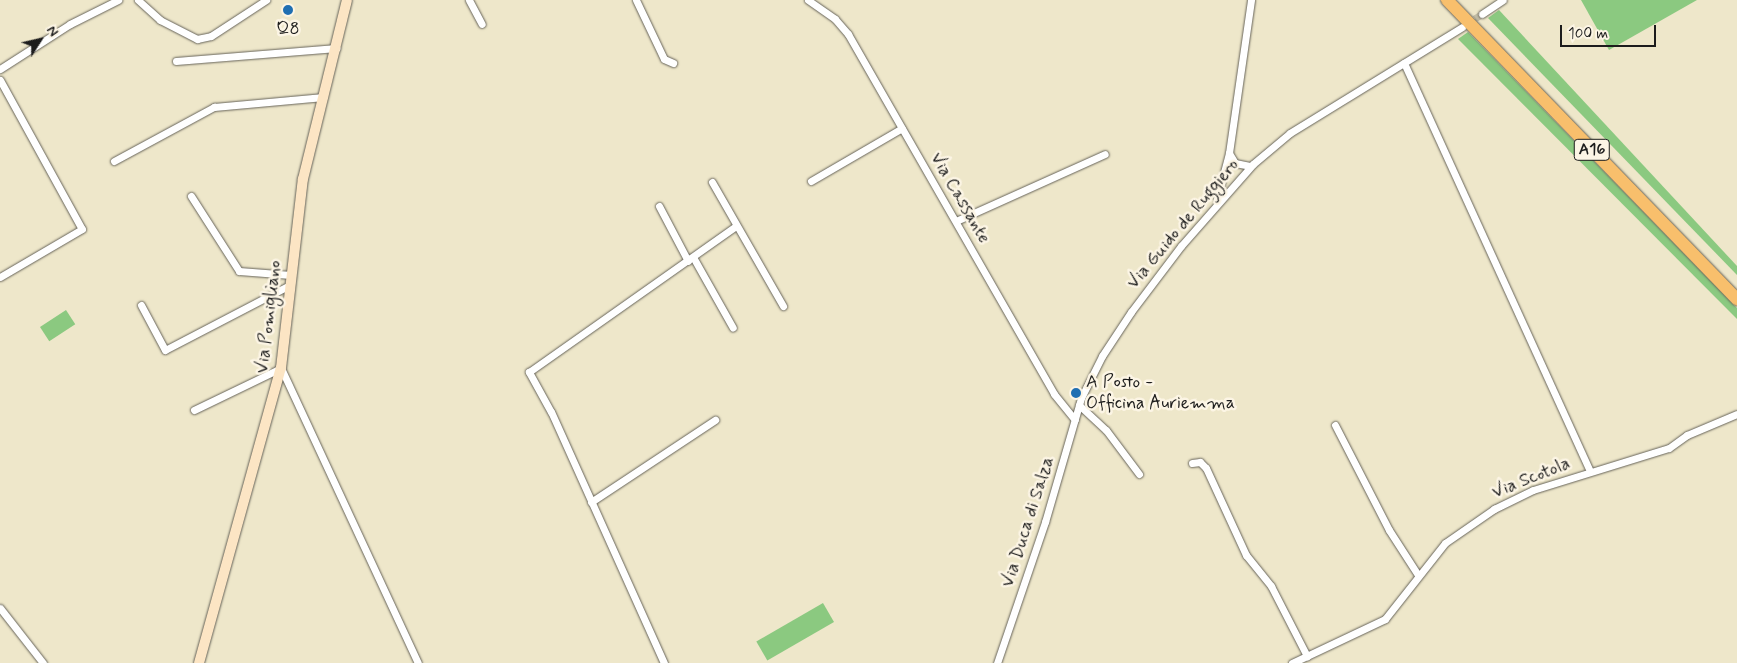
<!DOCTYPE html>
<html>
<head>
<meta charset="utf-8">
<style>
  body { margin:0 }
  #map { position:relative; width:1737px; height:663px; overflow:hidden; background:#eee7ca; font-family:Mynerve,sans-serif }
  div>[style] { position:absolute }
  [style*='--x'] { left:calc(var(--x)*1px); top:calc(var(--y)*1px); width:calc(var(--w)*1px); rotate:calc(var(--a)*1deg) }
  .green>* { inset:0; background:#8bc980; transform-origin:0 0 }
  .street-tunnel>* { height:7px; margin-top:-3.5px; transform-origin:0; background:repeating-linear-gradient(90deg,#c4bea7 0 7px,transparent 0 10.5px) }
  .roads { filter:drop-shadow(0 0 1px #666359) drop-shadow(0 0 1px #666359) }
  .street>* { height:7px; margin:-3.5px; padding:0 3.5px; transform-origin:3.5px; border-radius:3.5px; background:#fff }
  .secondary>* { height:10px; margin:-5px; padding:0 5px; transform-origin:5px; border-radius:5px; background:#fce5c4 }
  .highway>* { height:12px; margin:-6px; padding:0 6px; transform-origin:6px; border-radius:6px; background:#f8bf6c }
  .dots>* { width:14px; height:14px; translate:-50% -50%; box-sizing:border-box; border:2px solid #fcf5e5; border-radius:50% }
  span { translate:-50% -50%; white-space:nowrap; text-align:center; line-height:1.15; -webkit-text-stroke:5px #fcf5e5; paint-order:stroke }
  .shield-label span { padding:1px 4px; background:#fcf5e5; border:1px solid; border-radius:4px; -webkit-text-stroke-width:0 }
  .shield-label { font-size:16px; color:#1c1c1c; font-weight:700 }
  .poi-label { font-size:18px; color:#1c1c1c }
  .left { translate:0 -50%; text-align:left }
  .street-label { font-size:18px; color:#1c1c1c }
  .north { position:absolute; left:15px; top:15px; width:50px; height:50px; -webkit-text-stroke:4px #fcf5e5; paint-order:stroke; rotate:55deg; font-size:14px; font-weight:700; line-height:20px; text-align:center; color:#1c1c1c }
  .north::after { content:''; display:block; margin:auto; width:18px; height:22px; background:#1c1c1c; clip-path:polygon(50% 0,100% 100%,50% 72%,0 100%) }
  .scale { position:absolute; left:1560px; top:25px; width:96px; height:22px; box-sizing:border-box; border:2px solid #1c1c1c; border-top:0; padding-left:6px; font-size:15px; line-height:18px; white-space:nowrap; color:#1c1c1c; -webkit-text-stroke:4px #fcf5e5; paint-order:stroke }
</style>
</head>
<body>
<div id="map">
  <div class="green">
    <i style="clip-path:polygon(1581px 0,1697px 0,1609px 50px)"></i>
    <i style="clip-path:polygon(1499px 10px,1737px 266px,1737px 275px,1488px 18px)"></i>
    <i style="clip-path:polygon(1468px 32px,1737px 308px,1737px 319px,1458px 39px)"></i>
    <i style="left:66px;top:310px;width:17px;height:31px;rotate:57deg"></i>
    <i style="left:823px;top:603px;width:22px;height:77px;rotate:60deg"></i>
  </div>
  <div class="street-tunnel">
    <i style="--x:1466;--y:24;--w:19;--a:-32"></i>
  </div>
  <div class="roads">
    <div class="street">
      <i style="--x:138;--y:0;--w:30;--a:42"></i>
      <i style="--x:160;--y:20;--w:42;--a:27.2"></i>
      <i style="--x:197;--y:39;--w:14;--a:-12"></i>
      <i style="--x:211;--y:36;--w:66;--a:-33.2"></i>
      <i style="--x:469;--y:0;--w:27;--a:62"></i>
      <i style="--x:636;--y:0;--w:65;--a:64.6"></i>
      <i style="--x:664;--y:59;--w:10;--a:24"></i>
      <i style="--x:808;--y:0;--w:33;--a:35"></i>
      <i style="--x:835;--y:19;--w:20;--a:49"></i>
      <i style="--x:848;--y:34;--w:415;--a:60.2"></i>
      <i style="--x:1054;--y:394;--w:33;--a:51"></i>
      <i style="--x:1482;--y:14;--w:25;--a:-34"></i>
      <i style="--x:176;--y:61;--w:161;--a:-4.6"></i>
      <i style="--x:1404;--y:63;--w:448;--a:65.5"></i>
      <i style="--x:0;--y:69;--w:83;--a:-32.7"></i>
      <i style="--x:70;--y:24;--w:54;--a:-26.6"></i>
      <i style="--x:0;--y:80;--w:170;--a:61.2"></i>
      <i style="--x:82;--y:229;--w:95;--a:149.7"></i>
      <i style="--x:1229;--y:153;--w:12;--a:59"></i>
      <i style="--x:1235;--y:163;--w:15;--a:11"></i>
      <i style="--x:114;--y:161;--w:114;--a:-28.4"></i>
      <i style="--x:214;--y:107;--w:110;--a:-5.2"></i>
      <i style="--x:811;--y:181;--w:105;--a:-30.2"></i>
      <i style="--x:712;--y:182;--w:143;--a:60.2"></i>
      <i style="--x:191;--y:196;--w:89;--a:57.4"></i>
      <i style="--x:239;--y:271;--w:52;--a:4.4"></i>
      <i style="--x:1217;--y:199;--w:48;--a:-75.4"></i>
      <i style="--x:1229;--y:153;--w:155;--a:-81.8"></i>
      <i style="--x:659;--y:206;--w:62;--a:62.2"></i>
      <i style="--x:956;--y:221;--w:163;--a:-24.2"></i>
      <i style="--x:693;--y:257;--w:81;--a:60.6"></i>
      <i style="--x:141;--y:305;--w:51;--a:61.9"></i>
      <i style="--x:165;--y:350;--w:141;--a:-27.5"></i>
      <i style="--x:1079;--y:405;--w:37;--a:43"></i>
      <i style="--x:1106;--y:430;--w:55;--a:53.1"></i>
      <i style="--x:194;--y:410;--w:97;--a:-25.8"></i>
      <i style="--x:281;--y:368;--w:325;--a:65.1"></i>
      <i style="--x:1335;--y:425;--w:118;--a:62.8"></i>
      <i style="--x:1389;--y:530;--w:54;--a:57.2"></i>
      <i style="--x:1192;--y:463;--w:8;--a:-7"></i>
      <i style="--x:1200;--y:462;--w:8;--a:45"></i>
      <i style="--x:1206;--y:468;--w:96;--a:65.3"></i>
      <i style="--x:1246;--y:555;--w:40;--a:51"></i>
      <i style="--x:1271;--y:586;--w:79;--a:62.8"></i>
      <i style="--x:591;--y:502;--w:149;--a:-33.5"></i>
      <i style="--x:0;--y:608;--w:70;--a:52"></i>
      <i style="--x:664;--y:663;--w:275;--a:-114.2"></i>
      <i style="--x:551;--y:412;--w:46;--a:-118.8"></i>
      <i style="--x:529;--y:372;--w:253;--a:-35.2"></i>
      <i style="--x:997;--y:663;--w:149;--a:-71.2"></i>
      <i style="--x:1045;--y:522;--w:129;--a:-73.8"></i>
      <i style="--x:1081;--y:398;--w:47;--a:-63.4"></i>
      <i style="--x:1102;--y:356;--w:53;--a:-56.6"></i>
      <i style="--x:1131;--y:312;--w:83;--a:-52.9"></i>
      <i style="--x:1181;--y:246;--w:109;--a:-48.7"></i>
      <i style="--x:1253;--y:164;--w:48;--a:-40"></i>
      <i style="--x:1290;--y:133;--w:202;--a:-31.6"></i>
      <i style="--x:1292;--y:663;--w:103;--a:-25.3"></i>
      <i style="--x:1385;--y:619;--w:97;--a:-51.7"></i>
      <i style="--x:1445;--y:543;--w:60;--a:-34.8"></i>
      <i style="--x:1494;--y:509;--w:43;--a:-26"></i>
      <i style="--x:1533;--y:490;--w:142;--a:-17.2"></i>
      <i style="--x:1669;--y:448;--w:22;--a:-36"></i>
      <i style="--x:1687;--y:435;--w:54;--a:-22.8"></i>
    </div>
    <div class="secondary">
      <i style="--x:199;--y:663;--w:306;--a:-74.5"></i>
      <i style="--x:281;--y:368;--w:190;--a:-83.4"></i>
      <i style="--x:303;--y:179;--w:184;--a:-76.2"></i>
    </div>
    <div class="highway">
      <i style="--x:1447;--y:0;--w:417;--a:45.9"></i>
    </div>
  </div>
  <div class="dots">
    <i style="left:288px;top:10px;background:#1f6fb2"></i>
    <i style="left:1076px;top:393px;background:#1f6fb2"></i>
  </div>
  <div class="shield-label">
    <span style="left:1592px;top:150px">A16</span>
  </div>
  <div class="poi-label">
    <span style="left:288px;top:29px">Q8</span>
    <span class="left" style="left:1086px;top:393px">A Posto -<br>Officina Auriemma</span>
  </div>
  <div class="street-label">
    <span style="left:960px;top:198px;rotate:60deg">Via Cassante</span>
    <span style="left:1183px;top:224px;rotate:-50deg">Via Guido de Ruggiero</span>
    <span style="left:269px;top:317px;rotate:-83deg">Via Pomigliano</span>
    <span style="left:1531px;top:478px;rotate:-22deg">Via Scotola</span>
    <span style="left:1028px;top:522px;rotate:-72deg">Via Duca di Salza</span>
  </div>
  <div class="north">N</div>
  <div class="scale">100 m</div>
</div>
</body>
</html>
